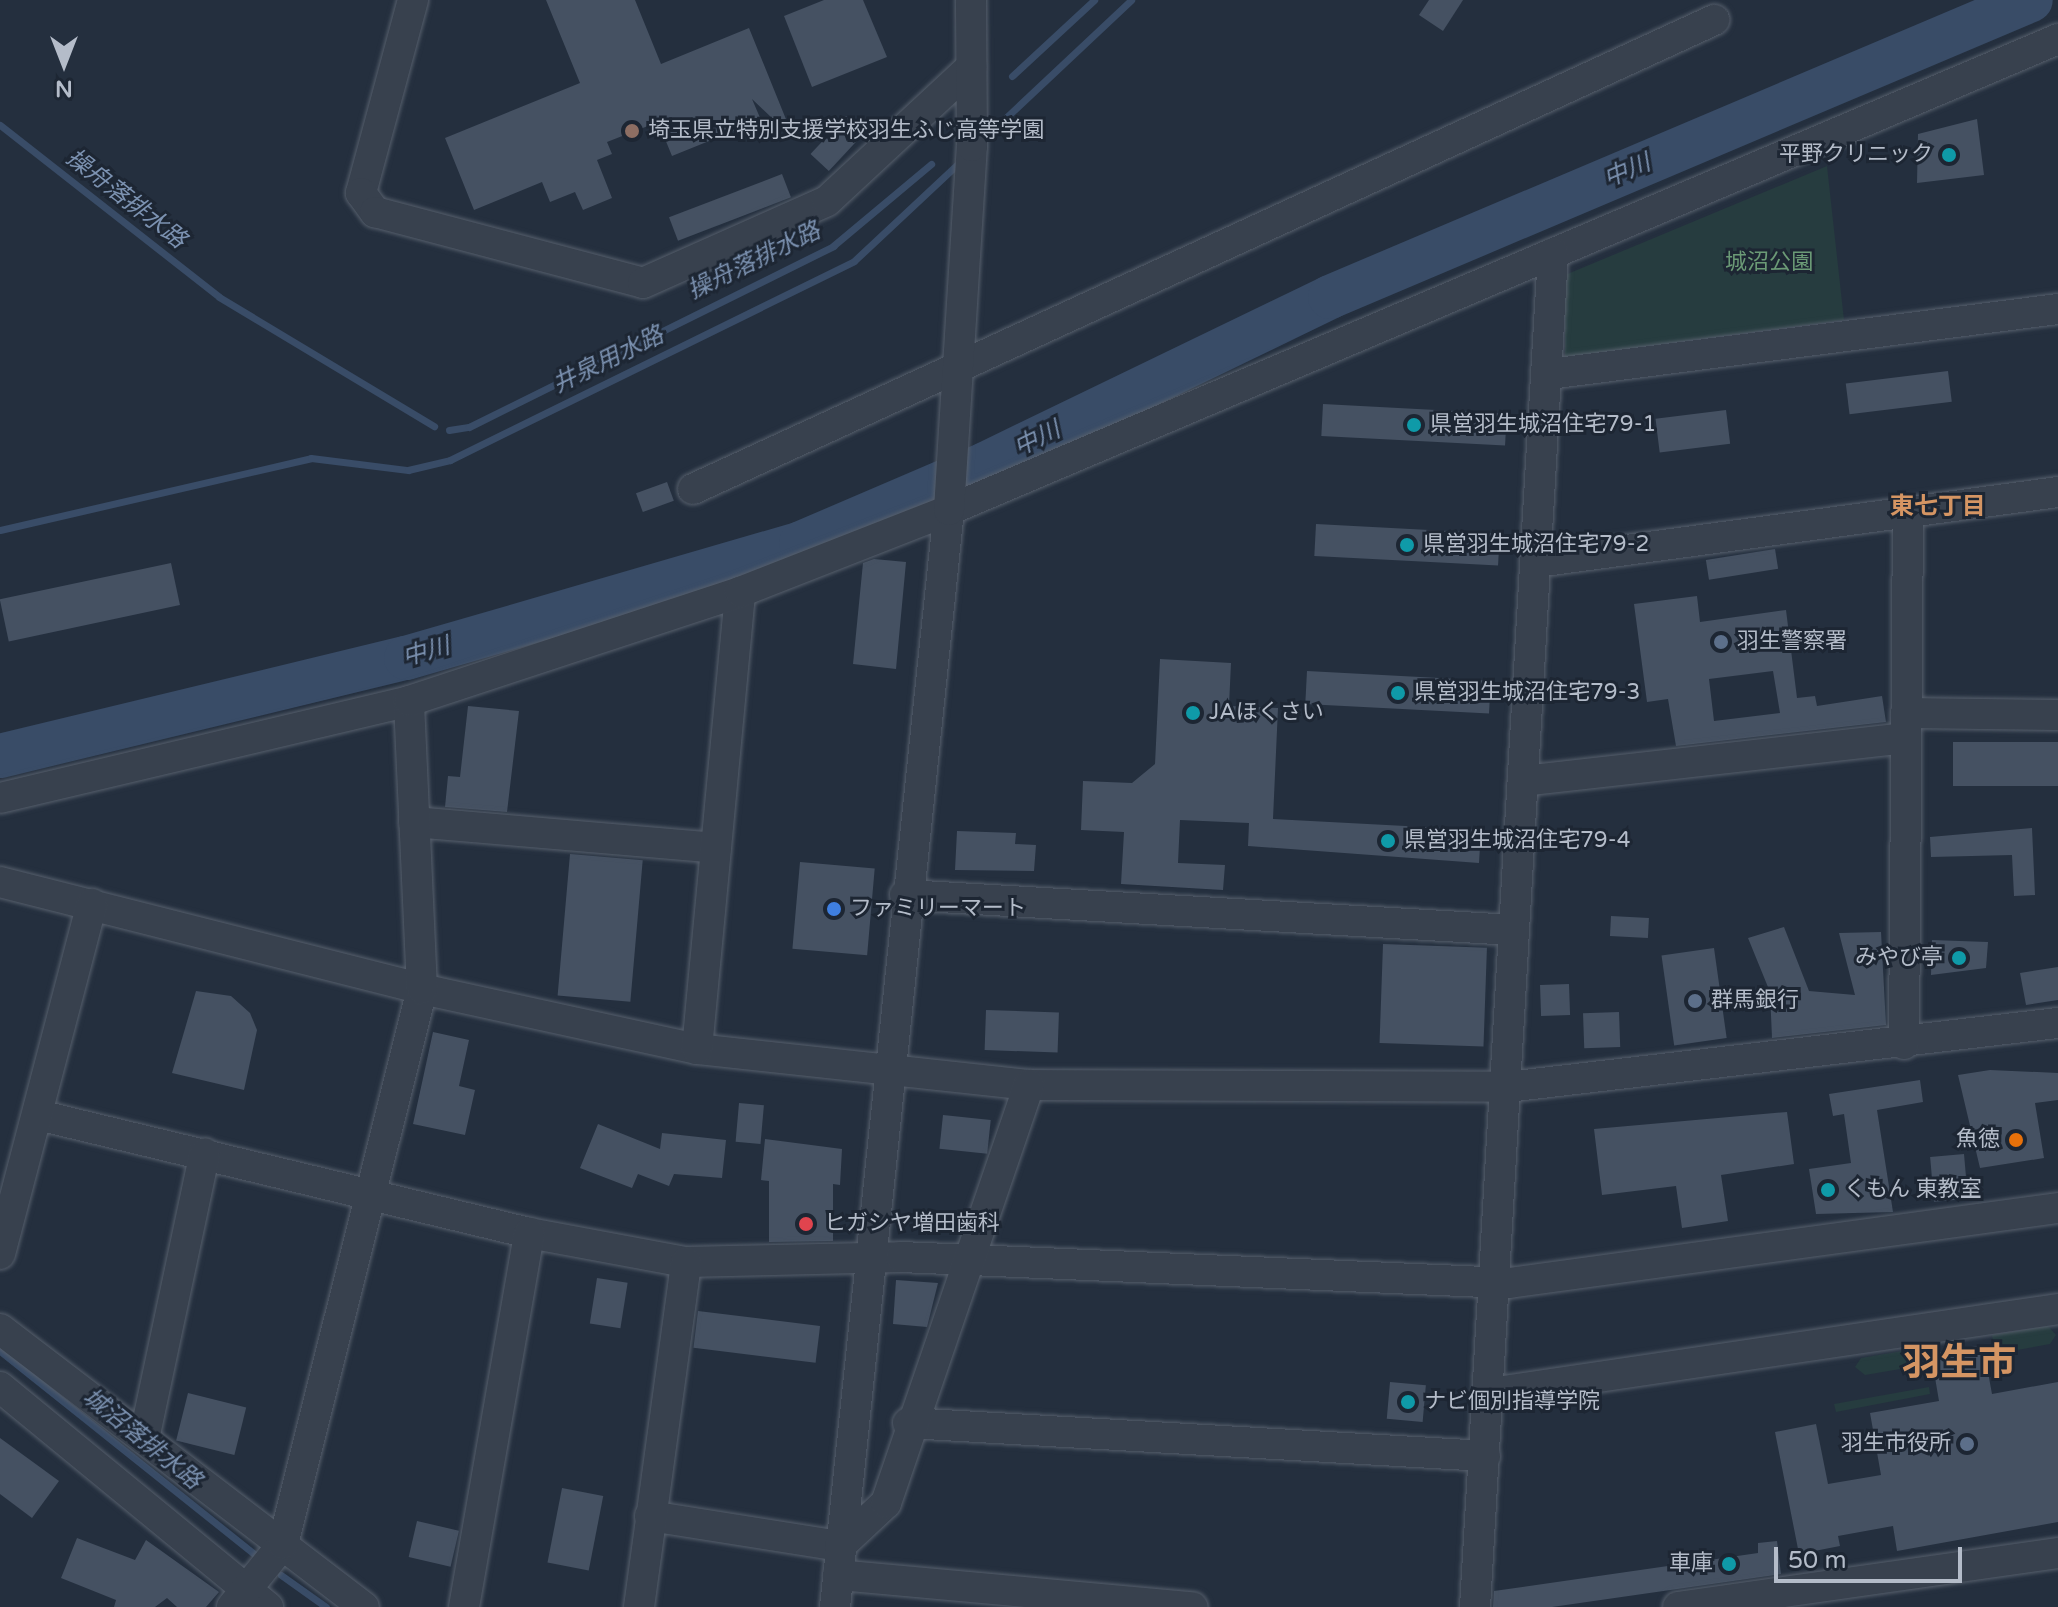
<!DOCTYPE html>
<html>
<head>
<meta charset="utf-8">
<style>
  body { margin:0 }
  #map { position:relative; width:2058px; height:1607px; overflow:hidden; background:#242f3e; font-family:"Varela Round","Noto Sans JP",sans-serif }
  div>[style] { position:absolute }
  [style*='--x'] { left:calc(var(--x)*1px); top:calc(var(--y)*1px); width:calc(var(--w)*1px); rotate:calc(var(--a)*1deg) }
  .green>* { inset:0; background:#263c3f }
  .stream>* { height:7px; margin:-3.5px; padding:0 3.5px; transform-origin:3.5px; border-radius:3.5px; background:#394c67 }
  .river>* { height:44px; margin:-22px; padding:0 22px; transform-origin:22px; border-radius:22px; background:#394c67 }
  .building>* { inset:0; background:#455162; transform-origin:0 0 }
  .roads { filter:drop-shadow(0 0 2px #565f6c) drop-shadow(0 0 2px #565f6c) }
  .minor>* { height:30px; margin:-15px; padding:0 15px; transform-origin:15px; border-radius:15px; background:#38414e }
  .dots>* { width:22px; height:22px; translate:-50% -50%; box-sizing:border-box; border:4px solid #1d2633; border-radius:50% }
  span { translate:-50% -50%; white-space:nowrap; text-align:center; line-height:1.15; -webkit-text-stroke:6px #1d2633; paint-order:stroke }
  .poi-label { font-size:22px; color:#b4bcc9 }
  .left { translate:0 -50%; text-align:left }
  .right { translate:-100% -50%; text-align:right }
  .park-label { font-size:22px; color:#6b9a76 }
  .water-label { font-size:24px; color:#7c92b1; font-style:italic }
  .neighbourhood-label { font-size:24px; color:#d59563; font-weight:700 }
  .town-label { font-size:38px; color:#d59563; font-weight:700 }
  .north { position:absolute; left:24px; top:24px; width:80px; height:80px; -webkit-text-stroke:6px #1d2633; paint-order:stroke; rotate:180deg; font-size:22px; font-weight:700; line-height:32px; text-align:center; color:#b4bcc9 }
  .north::after { content:''; display:block; margin:auto; width:28px; height:36px; background:#b4bcc9; clip-path:polygon(50% 0,100% 100%,50% 72%,0 100%) }
  .scale { position:absolute; left:1774px; top:1547px; width:188px; height:36px; box-sizing:border-box; border:4px solid #b4bcc9; border-top:0; padding-left:10px; font-size:24px; line-height:28px; white-space:nowrap; color:#b4bcc9; -webkit-text-stroke:6px #1d2633; paint-order:stroke }
</style>
</head>
<body>
<div id="map">
  <div class="green">
    <i style="clip-path:polygon(1827px 166px,1844px 320px,1565px 357px,1565px 275px)"></i>
    <i style="clip-path:polygon(2048px 1326px,2056px 1335px,2050px 1344px,1995px 1354px,1992px 1335px)"></i>
    <i style="clip-path:polygon(1914px 1349px,1918px 1366px,1865px 1375px,1855px 1367px,1861px 1358px)"></i>
    <i style="clip-path:polygon(1929px 1387px,1930px 1394px,1836px 1412px,1834px 1404px)"></i>
  </div>
  <div class="stream">
    <i style="--x:1012;--y:76;--w:112;--a:-42.8"></i>
    <i style="--x:0;--y:125;--w:278;--a:38.1"></i>
    <i style="--x:219;--y:297;--w:251;--a:31"></i>
    <i style="--x:981;--y:141;--w:206;--a:-43.2"></i>
    <i style="--x:449;--y:430;--w:20;--a:-9"></i>
    <i style="--x:469;--y:427;--w:407;--a:-26.4"></i>
    <i style="--x:833;--y:246;--w:128;--a:-39.9"></i>
    <i style="--x:0;--y:530;--w:319;--a:-13"></i>
    <i style="--x:311;--y:458;--w:98;--a:7.1"></i>
    <i style="--x:408;--y:470;--w:43;--a:-13.4"></i>
    <i style="--x:450;--y:460;--w:450;--a:-26.2"></i>
    <i style="--x:854;--y:261;--w:146;--a:-43.1"></i>
    <i style="--x:0;--y:1351;--w:330;--a:38.6"></i>
    <i style="--x:281;--y:1575;--w:55;--a:35.4"></i>
  </div>
  <div class="river">
    <i style="--x:0;--y:756;--w:418;--a:-13.6"></i>
    <i style="--x:406;--y:658;--w:411;--a:-16.2"></i>
    <i style="--x:801;--y:543;--w:200;--a:-23.2"></i>
    <i style="--x:985;--y:464;--w:383;--a:-25.8"></i>
    <i style="--x:1330;--y:297;--w:761;--a:-22.96"></i>
  </div>
  <div class="building">
    <i style="clip-path:polygon(546px 0,635px 0,661px 64px,749px 28px,794px 139px,752px 99px,761px 120px,672px 156px,658px 122px,607px 142px,612px 154px,597px 160px,612px 198px,583px 210px,575px 192px,550px 202px,542px 182px,474px 210px,445px 138px,580px 83px)"></i>
    <i style="clip-path:polygon(824px 0,863px 0,887px 57px,812px 87px,784px 16px)"></i>
    <i style="clip-path:polygon(1429px 0,1463px 0,1443px 31px,1419px 15px)"></i>
    <i style="left:846px;top:116px;width:25px;height:52px;rotate:43deg"></i>
    <i style="clip-path:polygon(1977px 119px,1984px 175px,1917px 183px,1918px 134px)"></i>
    <i style="left:782px;top:174px;width:25px;height:121px;rotate:69deg"></i>
    <i style="left:1948px;top:371px;width:31px;height:103px;rotate:83deg"></i>
    <i style="left:1323px;top:404px;width:184px;height:32px;rotate:3deg"></i>
    <i style="left:1726px;top:410px;width:34px;height:71px;rotate:83deg"></i>
    <i style="left:667px;top:482px;width:20px;height:33px;rotate:70deg"></i>
    <i style="left:1316px;top:524px;width:184px;height:32px;rotate:3deg"></i>
    <i style="left:1775px;top:549px;width:20px;height:70px;rotate:81deg"></i>
    <i style="clip-path:polygon(874px 559px,906px 562px,896px 669px,853px 664px,863px 563px)"></i>
    <i style="left:171px;top:563px;width:43px;height:175px;rotate:78deg"></i>
    <i style="clip-path:polygon(evenodd,1697px 596px,1700px 622px,1786px 610px,1797px 698px,1815px 696px,1817px 706px,1882px 696px,1886px 722px,1676px 746px,1668px 699px,1647px 702px,1634px 604px,1697px 596px,1773px 671px,1780px 713px,1714px 721px,1709px 679px,1773px 671px)"></i>
    <i style="clip-path:polygon(1160px 659px,1231px 663px,1229px 706px,1278px 708px,1273px 819px,1481px 830px,1479px 863px,1248px 846px,1249px 823px,1180px 820px,1178px 863px,1225px 865px,1223px 890px,1121px 884px,1124px 832px,1081px 830px,1083px 781px,1132px 783px,1155px 764px)"></i>
    <i style="left:1307px;top:671px;width:184px;height:33px;rotate:3deg"></i>
    <i style="clip-path:polygon(468px 706px,519px 711px,507px 812px,445px 807px,448px 776px,460px 777px)"></i>
    <i style="left:1953px;top:742px;width:105px;height:44px"></i>
    <i style="clip-path:polygon(2032px 828px,2035px 895px,2014px 896px,2012px 855px,1931px 857px,1930px 837px)"></i>
    <i style="clip-path:polygon(957px 831px,1016px 833px,1015px 844px,1036px 845px,1034px 871px,955px 870px)"></i>
    <i style="left:570px;top:854px;width:73px;height:142px;rotate:5deg"></i>
    <i style="left:800px;top:862px;width:75px;height:87px;rotate:5deg"></i>
    <i style="left:1611px;top:916px;width:38px;height:20px;rotate:3deg"></i>
    <i style="clip-path:polygon(1784px 927px,1809px 991px,1855px 995px,1839px 933px,1881px 932px,1886px 1025px,1772px 1038px,1770px 992px,1748px 938px)"></i>
    <i style="clip-path:polygon(1932px 940px,1988px 942px,1986px 968px,1931px 975px)"></i>
    <i style="left:1383px;top:944px;width:104px;height:99px;rotate:2deg"></i>
    <i style="left:1714px;top:948px;width:91px;height:53px;rotate:82deg"></i>
    <i style="clip-path:polygon(2058px 967px,2058px 1000px,2026px 1005px,2020px 973px)"></i>
    <i style="left:1569px;top:984px;width:31px;height:29px;rotate:88deg"></i>
    <i style="clip-path:polygon(196px 991px,231px 996px,250px 1013px,257px 1030px,244px 1090px,172px 1073px)"></i>
    <i style="left:986px;top:1010px;width:73px;height:40px;rotate:2deg"></i>
    <i style="left:1619px;top:1012px;width:35px;height:36px;rotate:88deg"></i>
    <i style="clip-path:polygon(433px 1032px,469px 1040px,459px 1086px,475px 1090px,465px 1135px,413px 1124px)"></i>
    <i style="clip-path:polygon(1990px 1070px,2058px 1073px,2058px 1100px,2035px 1103px,2044px 1158px,1980px 1168px,1958px 1075px)"></i>
    <i style="clip-path:polygon(1920px 1080px,1923px 1102px,1877px 1110px,1893px 1212px,1816px 1214px,1809px 1169px,1851px 1163px,1844px 1114px,1833px 1116px,1829px 1094px)"></i>
    <i style="left:739px;top:1103px;width:25px;height:39px;rotate:5deg"></i>
    <i style="clip-path:polygon(1787px 1112px,1794px 1164px,1721px 1175px,1728px 1221px,1682px 1228px,1676px 1186px,1602px 1195px,1594px 1129px)"></i>
    <i style="left:943px;top:1115px;width:48px;height:34px;rotate:6deg"></i>
    <i style="clip-path:polygon(598px 1124px,660px 1149px,662px 1133px,726px 1140px,722px 1178px,674px 1174px,669px 1186px,638px 1174px,632px 1188px,580px 1168px)"></i>
    <i style="clip-path:polygon(765px 1139px,842px 1149px,840px 1185px,833px 1184px,833px 1241px,769px 1242px,769px 1181px,761px 1180px)"></i>
    <i style="left:1964px;top:1154px;width:45px;height:34px;rotate:85deg"></i>
    <i style="left:597px;top:1278px;width:31px;height:46px;rotate:9deg"></i>
    <i style="clip-path:polygon(896px 1280px,938px 1283px,927px 1327px,893px 1324px)"></i>
    <i style="left:698px;top:1311px;width:123px;height:37px;rotate:7deg"></i>
    <i style="clip-path:polygon(1983px 1345px,1992px 1394px,2058px 1382px,2058px 1522px,1897px 1551px,1893px 1526px,1838px 1536px,1840px 1546px,1799px 1554px,1775px 1432px,1816px 1424px,1828px 1484px,1881px 1475px,1870px 1413px,1939px 1401px,1931px 1354px)"></i>
    <i style="left:1390px;top:1382px;width:36px;height:37px;rotate:5deg"></i>
    <i style="left:188px;top:1393px;width:60px;height:49px;rotate:14deg"></i>
    <i style="clip-path:polygon(0 1438px,59px 1481px,32px 1518px,0 1494px)"></i>
    <i style="left:562px;top:1488px;width:42px;height:76px;rotate:11deg"></i>
    <i style="left:417px;top:1521px;width:43px;height:37px;rotate:13deg"></i>
    <i style="clip-path:polygon(77px 1538px,135px 1560px,146px 1540px,219px 1592px,206px 1607px,177px 1607px,167px 1598px,155px 1607px,114px 1607px,116px 1600px,61px 1578px)"></i>
    <i style="clip-path:polygon(1777px 1541px,1781px 1574px,1552px 1607px,1493px 1607px,1494px 1591px,1758px 1553px,1758px 1543px)"></i>
  </div>
  <div class="roads">
    <div class="minor">
      <i style="--x:413;--y:0;--w:200;--a:105.1"></i>
      <i style="--x:361;--y:193;--w:24;--a:54"></i>
      <i style="--x:375;--y:212;--w:277;--a:14.8"></i>
      <i style="--x:643;--y:283;--w:201;--a:-24"></i>
      <i style="--x:827;--y:201;--w:197;--a:-42.9"></i>
      <i style="--x:1549;--y:374;--w:513;--a:-7.28"></i>
      <i style="--x:693;--y:489;--w:1124;--a:-24.67"></i>
      <i style="--x:1537;--y:562;--w:526;--a:-7.65"></i>
      <i style="--x:1906;--y:713;--w:152;--a:0.8"></i>
      <i style="--x:1523;--y:781;--w:384;--a:-6.4"></i>
      <i style="--x:0;--y:798;--w:420;--a:-13.3"></i>
      <i style="--x:414;--y:822;--w:303;--a:4.9"></i>
      <i style="--x:0;--y:882;--w:435;--a:14.2"></i>
      <i style="--x:422;--y:989;--w:281;--a:12.3"></i>
      <i style="--x:697;--y:1049;--w:334;--a:6.2"></i>
      <i style="--x:1029;--y:1085;--w:478;--a:0.2"></i>
      <i style="--x:1507;--y:1087;--w:555;--a:-6.63"></i>
      <i style="--x:905;--y:895;--w:609;--a:3.29"></i>
      <i style="--x:1904;--y:1044;--w:530;--a:-89.57"></i>
      <i style="--x:697;--y:1049;--w:459;--a:-84.6"></i>
      <i style="--x:38;--y:1115;--w:505;--a:13.51"></i>
      <i style="--x:529;--y:1233;--w:160;--a:10.5"></i>
      <i style="--x:686;--y:1262;--w:215;--a:-1.3"></i>
      <i style="--x:901;--y:1257;--w:609;--a:2.45"></i>
      <i style="--x:1509;--y:1283;--w:554;--a:-7.78"></i>
      <i style="--x:0;--y:1254;--w:362;--a:-75.3"></i>
      <i style="--x:0;--y:1329;--w:458;--a:37.4"></i>
      <i style="--x:0;--y:1387;--w:347;--a:39.4"></i>
      <i style="--x:1490;--y:1393;--w:574;--a:-8.41"></i>
      <i style="--x:908;--y:1423;--w:578;--a:3.27"></i>
      <i style="--x:144;--y:1439;--w:292;--a:-78"></i>
      <i style="--x:650;--y:1516;--w:192;--a:9"></i>
      <i style="--x:840;--y:1546;--w:63;--a:-43.1"></i>
      <i style="--x:886;--y:1503;--w:442;--a:-71.1"></i>
      <i style="--x:838;--y:1575;--w:356;--a:5.2"></i>
      <i style="--x:232;--y:1607;--w:81;--a:-51"></i>
      <i style="--x:283;--y:1544;--w:572;--a:-75.94"></i>
      <i style="--x:422;--y:989;--w:288;--a:-92.6"></i>
      <i style="--x:409;--y:701;--w:348;--a:-18.2"></i>
      <i style="--x:740;--y:592;--w:225;--a:-21.4"></i>
      <i style="--x:949;--y:510;--w:1205;--a:-23.01"></i>
      <i style="--x:464;--y:1607;--w:380;--a:-80.1"></i>
      <i style="--x:639;--y:1607;--w:348;--a:-82.2"></i>
      <i style="--x:835;--y:1607;--w:1103;--a:-84.07"></i>
      <i style="--x:949;--y:510;--w:365;--a:-86.4"></i>
      <i style="--x:972;--y:146;--w:146;--a:-90.4"></i>
      <i style="--x:1475;--y:1607;--w:1356;--a:-86.7"></i>
      <i style="--x:1678;--y:1607;--w:384;--a:-8.1"></i>
    </div>
  </div>
  <div class="dots">
    <i style="left:632px;top:131px;background:#8d6e63"></i>
    <i style="left:1949px;top:155px;background:#0f9aa8"></i>
    <i style="left:1414px;top:425px;background:#0f9aa8"></i>
    <i style="left:1407px;top:545px;background:#0f9aa8"></i>
    <i style="left:1721px;top:642px;background:#5c6f8a"></i>
    <i style="left:1398px;top:693px;background:#0f9aa8"></i>
    <i style="left:1193px;top:713px;background:#0f9aa8"></i>
    <i style="left:1388px;top:841px;background:#0f9aa8"></i>
    <i style="left:834px;top:909px;background:#3f7fe0"></i>
    <i style="left:1959px;top:958px;background:#0f9aa8"></i>
    <i style="left:1695px;top:1001px;background:#5c6f8a"></i>
    <i style="left:2016px;top:1140px;background:#e8710a"></i>
    <i style="left:1828px;top:1190px;background:#0f9aa8"></i>
    <i style="left:806px;top:1224px;background:#e0444e"></i>
    <i style="left:1408px;top:1402px;background:#0f9aa8"></i>
    <i style="left:1967px;top:1444px;background:#5c6f8a"></i>
    <i style="left:1729px;top:1564px;background:#0f9aa8"></i>
  </div>
  <div class="poi-label">
    <span class="left" style="left:648px;top:131px">埼玉県立特別支援学校羽生ふじ高等学園</span>
    <span class="right" style="left:1933px;top:155px">平野クリニック</span>
    <span class="left" style="left:1430px;top:425px">県営羽生城沼住宅79-1</span>
    <span class="left" style="left:1423px;top:545px">県営羽生城沼住宅79-2</span>
    <span class="left" style="left:1737px;top:642px">羽生警察署</span>
    <span class="left" style="left:1414px;top:693px">県営羽生城沼住宅79-3</span>
    <span class="left" style="left:1209px;top:713px">JAほくさい</span>
    <span class="left" style="left:1404px;top:841px">県営羽生城沼住宅79-4</span>
    <span class="left" style="left:850px;top:909px">ファミリーマート</span>
    <span class="right" style="left:1943px;top:958px">みやび亭</span>
    <span class="left" style="left:1711px;top:1001px">群馬銀行</span>
    <span class="right" style="left:2000px;top:1140px">魚徳</span>
    <span class="left" style="left:1844px;top:1190px">くもん 東教室</span>
    <span class="left" style="left:824px;top:1224px">ヒガシヤ増田歯科</span>
    <span class="left" style="left:1424px;top:1402px">ナビ個別指導学院</span>
    <span class="right" style="left:1951px;top:1444px">羽生市役所</span>
    <span class="right" style="left:1713px;top:1564px">車庫</span>
  </div>
  <div class="park-label">
    <span style="left:1769px;top:263px">城沼公園</span>
  </div>
  <div class="water-label">
    <span style="left:1627px;top:171px;rotate:-23deg">中川</span>
    <span style="left:126px;top:199px;rotate:38deg">操舟落排水路</span>
    <span style="left:754px;top:261px;rotate:-26deg">操舟落排水路</span>
    <span style="left:608px;top:360px;rotate:-26deg">井泉用水路</span>
    <span style="left:1037px;top:439px;rotate:-26deg">中川</span>
    <span style="left:426px;top:652px;rotate:-16deg">中川</span>
    <span style="left:142px;top:1439px;rotate:39deg">城沼落排水路</span>
  </div>
  <div class="neighbourhood-label">
    <span style="left:1938px;top:507px">東七丁目</span>
  </div>
  <div class="town-label">
    <span style="left:1959px;top:1364px">羽生市</span>
  </div>
  <div class="north">N</div>
  <div class="scale">50 m</div>
</div>
</body>
</html>
